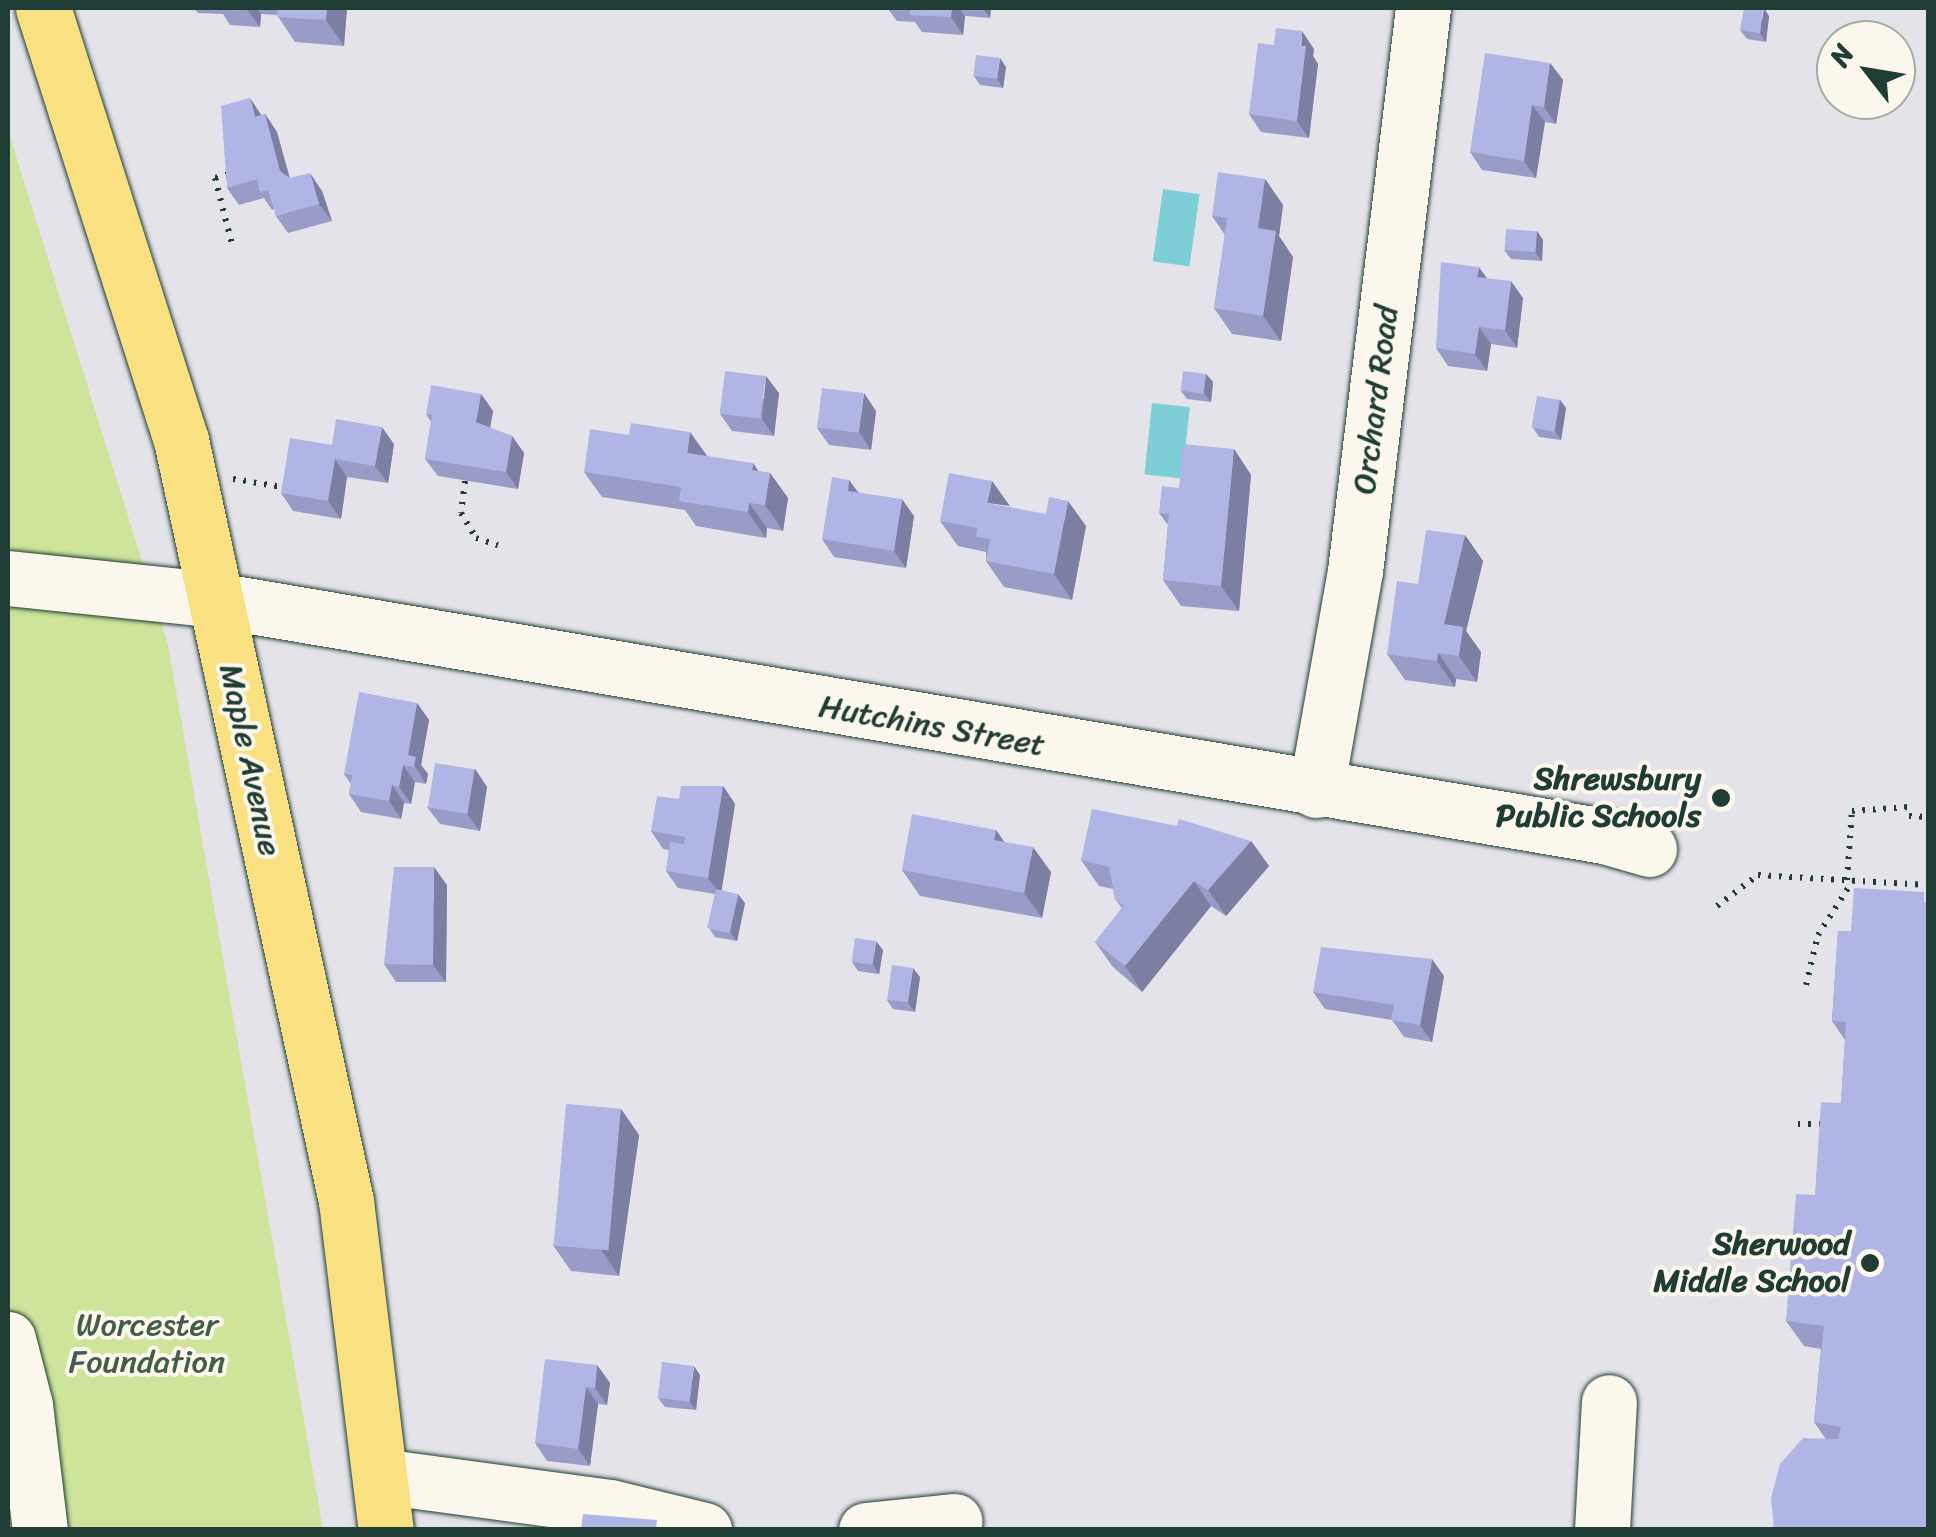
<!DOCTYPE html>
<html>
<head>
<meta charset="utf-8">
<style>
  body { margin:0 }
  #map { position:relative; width:1936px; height:1537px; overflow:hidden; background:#e5e3ea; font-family:Sriracha,sans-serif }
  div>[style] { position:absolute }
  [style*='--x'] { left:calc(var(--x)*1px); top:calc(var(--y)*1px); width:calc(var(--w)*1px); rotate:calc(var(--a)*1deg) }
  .green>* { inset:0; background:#cde49a }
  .water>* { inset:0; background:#7ecfd5; transform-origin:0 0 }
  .path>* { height:6px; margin-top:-3px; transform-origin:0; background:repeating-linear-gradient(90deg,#1f3d34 0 2.5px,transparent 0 10.5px) }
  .roads { filter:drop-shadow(0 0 2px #1f3d34) drop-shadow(0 0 2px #1f3d34) }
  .minor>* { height:55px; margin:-27.5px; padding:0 27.5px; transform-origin:27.5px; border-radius:27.5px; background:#fbf7ec }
  .major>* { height:55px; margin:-27.5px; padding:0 27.5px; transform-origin:27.5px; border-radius:27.5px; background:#f9e181 }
  .wall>* { inset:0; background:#989cc6 }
  .shaded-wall>* { inset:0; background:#7c7fa1 }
  .building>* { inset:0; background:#b1b5e6; transform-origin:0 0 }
  .dots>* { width:28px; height:28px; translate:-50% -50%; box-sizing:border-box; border:5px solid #fbf7ec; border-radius:50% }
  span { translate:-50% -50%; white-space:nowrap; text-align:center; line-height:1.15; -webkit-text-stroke:8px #fbf7ec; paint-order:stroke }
  .street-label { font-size:32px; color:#1f3d34 }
  .poi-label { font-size:32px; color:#1f3d34; font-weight:700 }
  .right { translate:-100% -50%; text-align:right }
  .park-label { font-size:32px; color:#425e48 }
  .frame { position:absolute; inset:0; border:10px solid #1f3d34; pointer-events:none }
  .north { position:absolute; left:1816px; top:20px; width:100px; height:100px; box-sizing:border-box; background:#fbf7ec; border:2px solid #a3ada2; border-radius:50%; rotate:301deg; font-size:28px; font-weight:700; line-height:40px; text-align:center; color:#1f3d34 }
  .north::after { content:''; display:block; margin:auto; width:35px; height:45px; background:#1f3d34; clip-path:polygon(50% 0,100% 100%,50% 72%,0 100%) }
</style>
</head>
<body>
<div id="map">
  <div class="green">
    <i style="clip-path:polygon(8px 130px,168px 645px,323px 1529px,8px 1529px)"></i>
  </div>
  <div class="water">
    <i style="left:1163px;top:189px;width:37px;height:73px;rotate:8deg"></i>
    <i style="left:1152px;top:403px;width:38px;height:72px;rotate:6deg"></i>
  </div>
  <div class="path">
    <i style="--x:228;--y:174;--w:14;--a:163"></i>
    <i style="--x:215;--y:178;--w:68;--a:75.6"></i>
    <i style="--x:233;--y:479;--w:50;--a:9.3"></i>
    <i style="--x:465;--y:481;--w:32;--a:97"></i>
    <i style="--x:461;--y:513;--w:29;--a:59"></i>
    <i style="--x:476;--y:538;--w:23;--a:18"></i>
    <i style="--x:1909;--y:816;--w:19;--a:3"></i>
    <i style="--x:1847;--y:880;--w:69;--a:-85.9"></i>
    <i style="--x:1852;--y:811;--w:57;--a:-4"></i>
    <i style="--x:1717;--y:906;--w:51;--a:-37.1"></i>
    <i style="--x:1758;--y:875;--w:170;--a:3.4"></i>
    <i style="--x:1806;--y:985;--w:51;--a:-76.5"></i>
    <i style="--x:1818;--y:935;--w:63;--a:-57.3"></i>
    <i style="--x:1798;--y:1124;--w:29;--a:0"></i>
  </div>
  <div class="roads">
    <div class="minor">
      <i style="--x:8;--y:578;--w:209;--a:6"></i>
      <i style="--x:216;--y:600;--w:1408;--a:9.65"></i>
      <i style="--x:1604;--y:836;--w:47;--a:16.1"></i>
      <i style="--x:1316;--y:790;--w:222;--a:-79.9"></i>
      <i style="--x:1355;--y:571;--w:567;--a:-83.11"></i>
      <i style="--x:8;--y:1339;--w:68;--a:75.6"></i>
      <i style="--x:25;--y:1405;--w:126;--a:83.2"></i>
      <i style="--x:380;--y:1476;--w:232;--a:7.7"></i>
      <i style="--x:610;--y:1507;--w:97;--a:13.7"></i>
      <i style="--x:866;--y:1530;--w:89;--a:-5.8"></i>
      <i style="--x:1602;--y:1530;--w:128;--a:-86.9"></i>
    </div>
    <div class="major">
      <i style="--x:43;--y:8;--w:454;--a:72.3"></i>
      <i style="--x:181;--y:440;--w:779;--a:77.77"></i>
      <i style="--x:346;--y:1201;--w:331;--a:83.1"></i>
    </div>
  </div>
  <div class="wall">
    <i style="clip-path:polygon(194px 8px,347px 8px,344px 46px,295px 42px,277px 15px,261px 14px,260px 27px,230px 25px,223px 14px,198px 13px)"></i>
    <i style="clip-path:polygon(887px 8px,991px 8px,990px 18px,965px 16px,963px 35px,922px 32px,915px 22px,897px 21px)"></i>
    <i style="clip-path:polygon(1769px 16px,1766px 42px,1747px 39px,1740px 30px)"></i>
    <i style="clip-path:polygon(1314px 49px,1313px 56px,1318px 64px,1309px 138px,1261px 132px,1249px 114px)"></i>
    <i style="clip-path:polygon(1550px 63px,1563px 80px,1556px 124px,1545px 122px,1536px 178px,1482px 170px,1470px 152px)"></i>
    <i style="clip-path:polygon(1006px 67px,1003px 88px,980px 85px,974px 76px)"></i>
    <i style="clip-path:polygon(265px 114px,277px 132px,290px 178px,322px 191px,332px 221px,288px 233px,276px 216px,274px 209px,272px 210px,264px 198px,239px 205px,227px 188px,262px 115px)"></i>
    <i style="clip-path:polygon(1265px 179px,1283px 205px,1279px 236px,1293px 257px,1281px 341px,1232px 334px,1214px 308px,1225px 235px,1212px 216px)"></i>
    <i style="clip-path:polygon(1537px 231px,1543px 240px,1542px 261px,1511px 259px,1504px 250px)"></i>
    <i style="clip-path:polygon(1487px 278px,1523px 298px,1517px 348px,1491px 344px,1487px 371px,1448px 366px,1436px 348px)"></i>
    <i style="clip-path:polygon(1206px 374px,1213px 382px,1211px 402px,1187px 399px,1181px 391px)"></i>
    <i style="clip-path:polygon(779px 393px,774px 436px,732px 431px,720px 414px)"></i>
    <i style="clip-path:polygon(481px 394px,493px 411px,490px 428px,512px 436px,524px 453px,518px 489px,438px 476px,425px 459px,431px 422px,426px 414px)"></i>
    <i style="clip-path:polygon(1560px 400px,1566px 408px,1561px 440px,1539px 437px,1533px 428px)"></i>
    <i style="clip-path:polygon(876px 411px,871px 450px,829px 445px,817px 428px)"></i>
    <i style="clip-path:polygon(394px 444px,388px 483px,347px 477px,341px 519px,293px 511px,281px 493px,332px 445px)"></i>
    <i style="clip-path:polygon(1234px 449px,1251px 475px,1239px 611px,1181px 606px,1163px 580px,1168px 525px,1159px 513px,1179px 488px)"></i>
    <i style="clip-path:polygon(707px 456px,758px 471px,770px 473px,788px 498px,783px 531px,767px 528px,766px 538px,696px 526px,685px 510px,602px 497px,584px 472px)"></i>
    <i style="clip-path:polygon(849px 480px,858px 492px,914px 516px,906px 568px,834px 557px,822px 539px)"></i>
    <i style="clip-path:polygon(1009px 507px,1086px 526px,1072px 600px,1004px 587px,986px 561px,986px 552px,958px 546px,940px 521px)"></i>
    <i style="clip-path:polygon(1465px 535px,1483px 561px,1466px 631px,1481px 652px,1477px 682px,1456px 679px,1455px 687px,1405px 680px,1387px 654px,1418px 584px)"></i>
    <i style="clip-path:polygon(417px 703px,429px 720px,421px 765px,428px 774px,426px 784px,415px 782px,411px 804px,404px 803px,401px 819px,361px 812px,349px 794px,351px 784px,344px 774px)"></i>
    <i style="clip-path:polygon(475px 769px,487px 787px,480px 831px,440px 824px,427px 807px)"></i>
    <i style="clip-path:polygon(723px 786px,735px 804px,721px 890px,745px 903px,737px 941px,715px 937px,709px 928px,715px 894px,678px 888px,666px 871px,669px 850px,663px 849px,651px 831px,679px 799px)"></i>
    <i style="clip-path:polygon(996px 830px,1004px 842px,1051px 872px,1042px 918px,920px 896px,902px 870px)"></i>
    <i style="clip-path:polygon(1251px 841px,1269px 866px,1226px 916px,1211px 906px,1142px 992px,1113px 967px,1095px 942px,1122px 908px,1115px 899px,1113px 889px,1099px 886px,1081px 860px)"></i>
    <i style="clip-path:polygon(447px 885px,446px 982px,396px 982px,384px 964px)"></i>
    <i style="clip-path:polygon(1838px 931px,1928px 1530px,1825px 1438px,1814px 1422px,1821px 1349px,1804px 1346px,1786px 1321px,1815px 1195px,1841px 1103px,1845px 1040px,1832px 1021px)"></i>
    <i style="clip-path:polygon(883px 950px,879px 974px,858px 971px,852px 962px)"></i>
    <i style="clip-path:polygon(1444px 976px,1432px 1042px,1404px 1037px,1392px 1020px,1325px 1009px,1313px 992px)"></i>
    <i style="clip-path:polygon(920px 977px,915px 1012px,893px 1009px,887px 1000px)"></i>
    <i style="clip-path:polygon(621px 1109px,639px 1135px,619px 1276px,571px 1271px,553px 1245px)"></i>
    <i style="clip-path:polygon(597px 1365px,610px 1383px,607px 1405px,598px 1404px,590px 1466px,547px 1461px,535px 1443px)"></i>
    <i style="clip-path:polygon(700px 1375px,696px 1410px,665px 1407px,658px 1398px)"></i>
  </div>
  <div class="shaded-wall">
    <i style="clip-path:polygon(246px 8px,257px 8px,261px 14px,260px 27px)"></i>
    <i style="clip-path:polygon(327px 8px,347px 8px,344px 46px,326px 20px)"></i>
    <i style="clip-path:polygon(952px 8px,959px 8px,965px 16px,963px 35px,951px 17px)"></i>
    <i style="clip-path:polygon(983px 8px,991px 8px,990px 18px)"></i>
    <i style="clip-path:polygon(1764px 8px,1769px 16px,1766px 42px,1760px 33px)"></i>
    <i style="clip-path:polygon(1302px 31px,1314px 49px,1313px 56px,1318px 64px,1309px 138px,1297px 121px)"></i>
    <i style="clip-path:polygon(1000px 58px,1006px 67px,1003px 88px,997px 79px)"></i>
    <i style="clip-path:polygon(1550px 63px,1563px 80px,1556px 124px,1544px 107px)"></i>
    <i style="clip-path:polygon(250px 98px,262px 116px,255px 117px)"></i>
    <i style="clip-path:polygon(1532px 105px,1545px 122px,1536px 178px,1524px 161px)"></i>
    <i style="clip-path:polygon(265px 114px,277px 132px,292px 188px,280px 171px)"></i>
    <i style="clip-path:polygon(310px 173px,322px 191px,332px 221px,319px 204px)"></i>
    <i style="clip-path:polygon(1265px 179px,1283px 205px,1279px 236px,1293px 257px,1281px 341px,1263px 316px,1258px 228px)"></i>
    <i style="clip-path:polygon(1537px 231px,1543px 240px,1542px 261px,1535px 252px)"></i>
    <i style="clip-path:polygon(1479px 267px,1491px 284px,1477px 277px)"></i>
    <i style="clip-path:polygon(1511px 281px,1523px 298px,1517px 348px,1505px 330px)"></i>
    <i style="clip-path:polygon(1479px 327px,1491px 344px,1487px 371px,1475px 354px)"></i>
    <i style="clip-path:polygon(1206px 374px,1213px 382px,1211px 402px,1204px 393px)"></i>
    <i style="clip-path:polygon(766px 376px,779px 393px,774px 436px,762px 419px)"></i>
    <i style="clip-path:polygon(864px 393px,876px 411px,871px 450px,859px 432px)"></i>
    <i style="clip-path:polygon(481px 394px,493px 411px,488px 440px,476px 422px)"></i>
    <i style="clip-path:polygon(1560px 400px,1566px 408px,1561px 440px,1555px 431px)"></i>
    <i style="clip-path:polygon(382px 427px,394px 444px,388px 483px,375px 466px)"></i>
    <i style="clip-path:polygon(690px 432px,708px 457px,687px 453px)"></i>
    <i style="clip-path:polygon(512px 436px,524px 453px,518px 489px,506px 472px)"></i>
    <i style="clip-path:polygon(1234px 449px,1251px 475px,1239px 611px,1221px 586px)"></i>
    <i style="clip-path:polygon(335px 459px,347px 477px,341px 519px,328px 501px)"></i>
    <i style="clip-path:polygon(753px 463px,768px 485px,770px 473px,788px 498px,783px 531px,765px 505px,752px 470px)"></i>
    <i style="clip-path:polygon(849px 480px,862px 498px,848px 491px)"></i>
    <i style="clip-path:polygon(992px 481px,1010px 506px,987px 503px)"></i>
    <i style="clip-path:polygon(902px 499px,914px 516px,906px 568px,894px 551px)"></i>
    <i style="clip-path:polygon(1068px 501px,1086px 526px,1072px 600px,1054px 574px)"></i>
    <i style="clip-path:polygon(749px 503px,767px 528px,766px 538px,748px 512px)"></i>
    <i style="clip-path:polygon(1465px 535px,1483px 561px,1466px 631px,1481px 652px,1477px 682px,1459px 656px,1444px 624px)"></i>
    <i style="clip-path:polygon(1438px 653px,1456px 679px,1455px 687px,1437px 661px)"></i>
    <i style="clip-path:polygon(417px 703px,429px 720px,421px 765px,428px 774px,426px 784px,408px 755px)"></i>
    <i style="clip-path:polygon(403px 765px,415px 782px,411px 804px,399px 787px)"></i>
    <i style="clip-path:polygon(475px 769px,487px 787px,480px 831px,467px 814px)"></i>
    <i style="clip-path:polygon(392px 785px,404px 803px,401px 819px,389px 801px)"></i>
    <i style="clip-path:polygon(723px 786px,735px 804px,721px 895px,708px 878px)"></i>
    <i style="clip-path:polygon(996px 830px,1014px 856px,994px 840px)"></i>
    <i style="clip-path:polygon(1251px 841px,1269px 866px,1226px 916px,1208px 890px)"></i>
    <i style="clip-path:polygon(1033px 847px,1051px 872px,1042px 918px,1024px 893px)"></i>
    <i style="clip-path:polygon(434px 867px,447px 885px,446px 982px,433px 965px)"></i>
    <i style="clip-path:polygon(1194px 881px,1211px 906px,1142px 992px,1125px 966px)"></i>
    <i style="clip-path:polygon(738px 894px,745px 903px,737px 941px,730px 932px)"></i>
    <i style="clip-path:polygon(876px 941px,883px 950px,879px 974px,873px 965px)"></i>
    <i style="clip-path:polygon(1432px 959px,1444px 976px,1432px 1042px,1420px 1025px)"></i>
    <i style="clip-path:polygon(913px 968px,920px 977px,915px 1012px,908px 1003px)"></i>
    <i style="clip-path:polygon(621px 1109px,639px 1135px,619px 1276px,601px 1250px)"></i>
    <i style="clip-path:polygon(597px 1365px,610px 1383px,607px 1405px,595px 1388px)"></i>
    <i style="clip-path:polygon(694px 1366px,700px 1375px,696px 1410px,690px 1402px)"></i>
    <i style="clip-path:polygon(586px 1387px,598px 1404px,590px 1466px,578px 1449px)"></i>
  </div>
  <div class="building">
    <i style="clip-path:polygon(278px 8px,327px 8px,326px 20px,277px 17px)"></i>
    <i style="clip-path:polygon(910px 8px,952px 8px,951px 17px,910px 15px)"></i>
    <i style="clip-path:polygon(1744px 8px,1763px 8px,1760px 33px,1740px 30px)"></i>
    <i style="clip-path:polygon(1276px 28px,1302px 31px,1300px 46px,1306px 46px,1297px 121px,1249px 114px,1258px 43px,1274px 45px)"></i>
    <i style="clip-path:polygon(1485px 53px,1550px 63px,1544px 107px,1532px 105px,1524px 161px,1470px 152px)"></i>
    <i style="left:976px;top:55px;width:24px;height:21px;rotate:7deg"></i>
    <i style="clip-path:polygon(250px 98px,255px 117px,265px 114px,280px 171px,290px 178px,310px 173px,319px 204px,276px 216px,268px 190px,260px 192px,257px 179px,227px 188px,221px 106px)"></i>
    <i style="clip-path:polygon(1218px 172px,1265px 179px,1258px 228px,1276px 231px,1263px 316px,1214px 308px,1227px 218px,1212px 216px)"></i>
    <i style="left:1506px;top:229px;width:31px;height:21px;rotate:4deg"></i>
    <i style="clip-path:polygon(1441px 262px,1479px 267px,1477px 277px,1511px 281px,1505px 330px,1479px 327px,1475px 354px,1436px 348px)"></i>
    <i style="left:725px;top:371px;width:41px;height:43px;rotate:7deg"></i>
    <i style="left:1183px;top:371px;width:23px;height:20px;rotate:7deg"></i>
    <i style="clip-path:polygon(431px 385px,481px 394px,476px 422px,512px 436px,506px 472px,425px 459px,432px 415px,426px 414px)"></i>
    <i style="left:822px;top:388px;width:42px;height:40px;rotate:7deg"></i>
    <i style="left:1537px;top:396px;width:23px;height:32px;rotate:10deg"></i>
    <i style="clip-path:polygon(336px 419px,382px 427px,375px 466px,335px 459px,328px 501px,281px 493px,290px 438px,332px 445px)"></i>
    <i style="clip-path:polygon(631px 423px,690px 432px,687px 453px,753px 463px,752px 470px,770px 473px,765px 505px,749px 503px,748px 512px,679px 501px,681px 487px,584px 472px,590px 429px,629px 435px)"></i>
    <i style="clip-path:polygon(1183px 444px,1234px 449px,1221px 586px,1163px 580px,1169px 514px,1159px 513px,1162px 486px,1179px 488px)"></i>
    <i style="clip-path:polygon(949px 473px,992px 481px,987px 503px,1046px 514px,1049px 497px,1068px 501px,1054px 574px,986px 561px,990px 539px,976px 537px,977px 528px,940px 521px)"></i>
    <i style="clip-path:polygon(832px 477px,849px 480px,848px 491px,902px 499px,894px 551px,822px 539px)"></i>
    <i style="clip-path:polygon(1426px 530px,1465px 535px,1444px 624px,1463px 627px,1459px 656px,1438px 653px,1437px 661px,1387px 654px,1397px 581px,1418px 584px)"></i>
    <i style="clip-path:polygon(359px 692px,417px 703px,408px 755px,416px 757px,414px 767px,403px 765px,399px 787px,392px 785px,389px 801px,349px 794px,352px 775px,344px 774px)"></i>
    <i style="left:435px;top:763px;width:40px;height:45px;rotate:9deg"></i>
    <i style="clip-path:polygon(681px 786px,723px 786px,708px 878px,666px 871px,670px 842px,684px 844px,685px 837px,651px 831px,657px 796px,679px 799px)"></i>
    <i style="clip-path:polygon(1092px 809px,1177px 826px,1179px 819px,1251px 841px,1208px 890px,1194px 881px,1125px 966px,1095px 942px,1124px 906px,1115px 899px,1109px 867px,1081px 860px)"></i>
    <i style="clip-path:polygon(912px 814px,996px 830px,994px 840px,1033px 847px,1024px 893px,902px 870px)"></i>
    <i style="clip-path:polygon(394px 867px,434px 867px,433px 965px,384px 964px)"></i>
    <i style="clip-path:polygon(1854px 888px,1924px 892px,1924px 902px,1928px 902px,1928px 1530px,1774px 1530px,1771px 1498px,1780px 1464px,1803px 1438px,1838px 1439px,1841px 1427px,1814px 1422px,1824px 1326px,1786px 1321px,1796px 1194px,1815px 1195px,1821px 1102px,1841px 1103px,1846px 1022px,1832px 1021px,1838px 931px,1851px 931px)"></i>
    <i style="left:716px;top:889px;width:23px;height:40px;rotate:13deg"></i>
    <i style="left:855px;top:938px;width:21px;height:24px;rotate:8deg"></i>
    <i style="clip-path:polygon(1321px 947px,1432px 959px,1420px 1025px,1391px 1020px,1394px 1005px,1313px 992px)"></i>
    <i style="left:892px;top:965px;width:21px;height:35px;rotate:8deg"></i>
    <i style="left:566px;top:1104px;width:55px;height:142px;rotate:5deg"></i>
    <i style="clip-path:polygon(545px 1359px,597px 1365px,595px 1388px,586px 1387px,578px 1449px,535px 1443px)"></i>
    <i style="left:662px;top:1362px;width:32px;height:36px;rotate:7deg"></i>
    <i style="clip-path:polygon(583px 1514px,657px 1520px,656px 1530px,581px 1530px)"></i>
  </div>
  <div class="dots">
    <i style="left:1721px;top:798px;background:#1f3d34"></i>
    <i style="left:1870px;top:1263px;background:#1f3d34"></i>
  </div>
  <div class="street-label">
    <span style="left:1376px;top:400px;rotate:-83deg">Orchard Road</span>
    <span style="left:932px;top:726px;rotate:10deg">Hutchins Street</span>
    <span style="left:250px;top:760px;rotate:78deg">Maple Avenue</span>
  </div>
  <div class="poi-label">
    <span class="right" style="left:1701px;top:798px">Shrewsbury<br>Public Schools</span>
    <span class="right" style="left:1850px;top:1263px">Sherwood<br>Middle School</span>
  </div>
  <div class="park-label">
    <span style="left:147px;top:1344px">Worcester<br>Foundation</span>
  </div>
  <div class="frame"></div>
  <div class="north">N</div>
</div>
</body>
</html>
